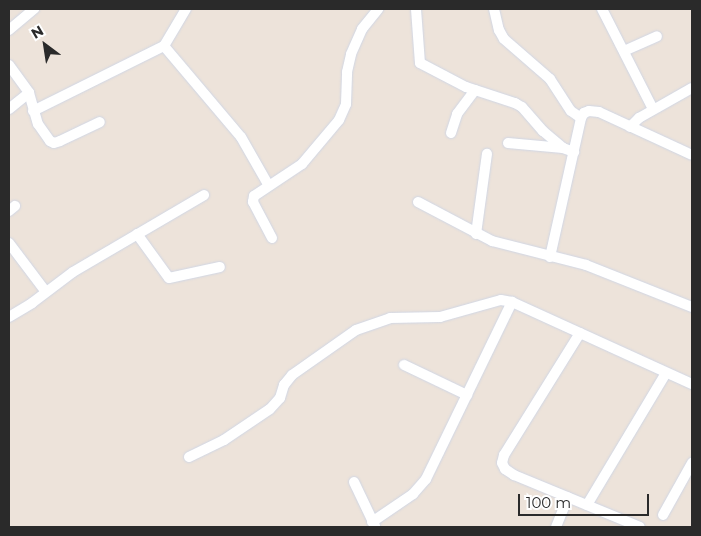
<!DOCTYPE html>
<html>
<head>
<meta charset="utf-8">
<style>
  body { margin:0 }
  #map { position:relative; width:701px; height:536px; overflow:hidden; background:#ede3da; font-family:Montserrat,sans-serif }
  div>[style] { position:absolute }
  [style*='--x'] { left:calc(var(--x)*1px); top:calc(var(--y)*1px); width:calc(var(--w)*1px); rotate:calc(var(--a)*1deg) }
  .roads { filter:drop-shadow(0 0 1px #d0d6e4) drop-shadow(0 0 1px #d0d6e4) }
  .minor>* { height:10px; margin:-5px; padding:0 5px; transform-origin:5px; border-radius:5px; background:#fff }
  span { translate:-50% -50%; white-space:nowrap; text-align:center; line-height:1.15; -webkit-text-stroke:4px #fff; paint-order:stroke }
  .frame { position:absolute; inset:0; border:10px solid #2a2a2a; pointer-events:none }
  .north { position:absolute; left:20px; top:20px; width:50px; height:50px; -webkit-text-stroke:4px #fff; paint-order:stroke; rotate:329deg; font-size:14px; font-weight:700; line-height:20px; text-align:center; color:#2a2a2a }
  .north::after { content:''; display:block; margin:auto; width:18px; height:22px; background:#2a2a2a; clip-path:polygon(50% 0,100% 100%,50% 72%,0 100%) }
  .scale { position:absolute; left:518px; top:494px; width:131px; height:22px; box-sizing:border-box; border:2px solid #2a2a2a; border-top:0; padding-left:6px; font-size:15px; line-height:18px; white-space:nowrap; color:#2a2a2a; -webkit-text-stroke:4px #fff; paint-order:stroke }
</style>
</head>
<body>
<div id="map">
  <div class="roads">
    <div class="minor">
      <i style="--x:416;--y:9;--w:54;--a:85.8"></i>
      <i style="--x:420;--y:63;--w:52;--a:27.6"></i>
      <i style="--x:466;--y:87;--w:52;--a:18.1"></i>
      <i style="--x:515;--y:103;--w:8;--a:30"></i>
      <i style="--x:522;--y:107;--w:32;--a:49"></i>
      <i style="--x:543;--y:131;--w:26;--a:40"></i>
      <i style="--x:563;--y:148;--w:12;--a:20"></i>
      <i style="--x:494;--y:9;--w:22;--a:77"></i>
      <i style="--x:499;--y:30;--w:10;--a:61"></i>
      <i style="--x:504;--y:39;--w:61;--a:41"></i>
      <i style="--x:550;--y:79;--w:38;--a:57"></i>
      <i style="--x:571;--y:111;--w:12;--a:35"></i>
      <i style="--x:602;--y:9;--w:112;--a:63"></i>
      <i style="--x:9;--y:30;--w:33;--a:-40"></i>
      <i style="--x:164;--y:46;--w:119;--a:49.8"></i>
      <i style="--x:241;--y:137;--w:56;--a:60.3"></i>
      <i style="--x:624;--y:51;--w:36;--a:-24"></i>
      <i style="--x:9;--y:65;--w:34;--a:54"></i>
      <i style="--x:29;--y:93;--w:32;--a:74"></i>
      <i style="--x:38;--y:124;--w:21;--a:55"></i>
      <i style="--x:50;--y:141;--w:4;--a:27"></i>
      <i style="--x:54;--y:143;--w:6;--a:-18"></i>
      <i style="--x:60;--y:141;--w:44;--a:-25.4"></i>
      <i style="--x:9;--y:109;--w:26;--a:-39"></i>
      <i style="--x:33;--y:111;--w:146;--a:-26.4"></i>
      <i style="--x:164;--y:46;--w:43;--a:-59.3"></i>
      <i style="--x:630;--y:127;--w:13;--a:-45"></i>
      <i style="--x:639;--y:118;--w:61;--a:-29.5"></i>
      <i style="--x:451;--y:133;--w:20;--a:-72"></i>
      <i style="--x:457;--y:114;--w:30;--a:-53"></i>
      <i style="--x:508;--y:143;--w:55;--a:5.2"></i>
      <i style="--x:418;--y:202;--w:84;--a:27.8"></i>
      <i style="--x:492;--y:241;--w:97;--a:14.3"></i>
      <i style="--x:586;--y:265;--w:114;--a:21.6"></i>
      <i style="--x:9;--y:211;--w:8;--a:-40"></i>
      <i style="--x:137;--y:234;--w:54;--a:54"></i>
      <i style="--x:169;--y:278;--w:52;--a:-12.2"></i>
      <i style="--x:476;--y:234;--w:81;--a:-82.2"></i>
      <i style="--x:272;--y:238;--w:41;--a:-117.8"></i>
      <i style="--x:253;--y:202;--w:6;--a:-81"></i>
      <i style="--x:254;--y:196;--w:58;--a:-33.7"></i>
      <i style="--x:302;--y:164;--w:57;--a:-49.9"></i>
      <i style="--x:339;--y:120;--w:17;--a:-66"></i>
      <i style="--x:346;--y:104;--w:32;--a:-88"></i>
      <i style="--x:347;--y:72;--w:18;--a:-77"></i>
      <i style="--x:351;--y:54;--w:27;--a:-66"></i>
      <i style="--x:362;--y:29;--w:26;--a:-51"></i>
      <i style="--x:9;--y:243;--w:61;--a:52.9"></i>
      <i style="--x:550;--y:257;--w:142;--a:-77.4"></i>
      <i style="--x:581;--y:118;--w:6;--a:-59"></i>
      <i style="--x:584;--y:113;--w:5;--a:-22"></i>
      <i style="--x:589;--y:111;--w:10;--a:6"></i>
      <i style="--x:599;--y:112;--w:102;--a:24.8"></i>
      <i style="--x:9;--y:317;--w:27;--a:-31"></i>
      <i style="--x:32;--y:303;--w:51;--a:-37.1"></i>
      <i style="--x:73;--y:272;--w:152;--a:-30.4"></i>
      <i style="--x:580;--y:333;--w:144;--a:121.9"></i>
      <i style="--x:504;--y:455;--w:8;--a:104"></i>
      <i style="--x:502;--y:463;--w:7;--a:63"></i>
      <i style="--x:505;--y:469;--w:11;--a:34"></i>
      <i style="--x:514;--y:475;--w:136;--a:22.4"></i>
      <i style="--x:404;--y:365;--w:70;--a:25.5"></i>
      <i style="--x:189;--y:457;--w:39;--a:-26"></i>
      <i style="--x:224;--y:440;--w:55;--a:-34"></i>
      <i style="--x:270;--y:409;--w:15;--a:-48"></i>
      <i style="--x:280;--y:398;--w:14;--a:-73"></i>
      <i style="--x:284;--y:385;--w:13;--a:-51"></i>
      <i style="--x:292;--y:375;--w:78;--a:-35.1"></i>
      <i style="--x:356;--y:330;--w:36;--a:-19"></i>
      <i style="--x:390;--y:318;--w:50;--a:-1.1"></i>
      <i style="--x:440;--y:317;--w:63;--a:-15.6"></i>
      <i style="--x:501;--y:300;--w:11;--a:10"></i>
      <i style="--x:512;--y:302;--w:198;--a:24.5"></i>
      <i style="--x:354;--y:482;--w:49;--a:64.5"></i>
      <i style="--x:587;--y:505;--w:154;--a:-59.1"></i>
      <i style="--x:663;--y:515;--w:60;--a:-60.9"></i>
      <i style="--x:372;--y:522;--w:50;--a:-34.3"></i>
      <i style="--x:413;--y:494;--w:20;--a:-49"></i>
      <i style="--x:426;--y:479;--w:197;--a:-64.1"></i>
      <i style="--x:556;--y:527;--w:32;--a:-68"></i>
    </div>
  </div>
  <div class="frame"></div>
  <div class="north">N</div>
  <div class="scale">100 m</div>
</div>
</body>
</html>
